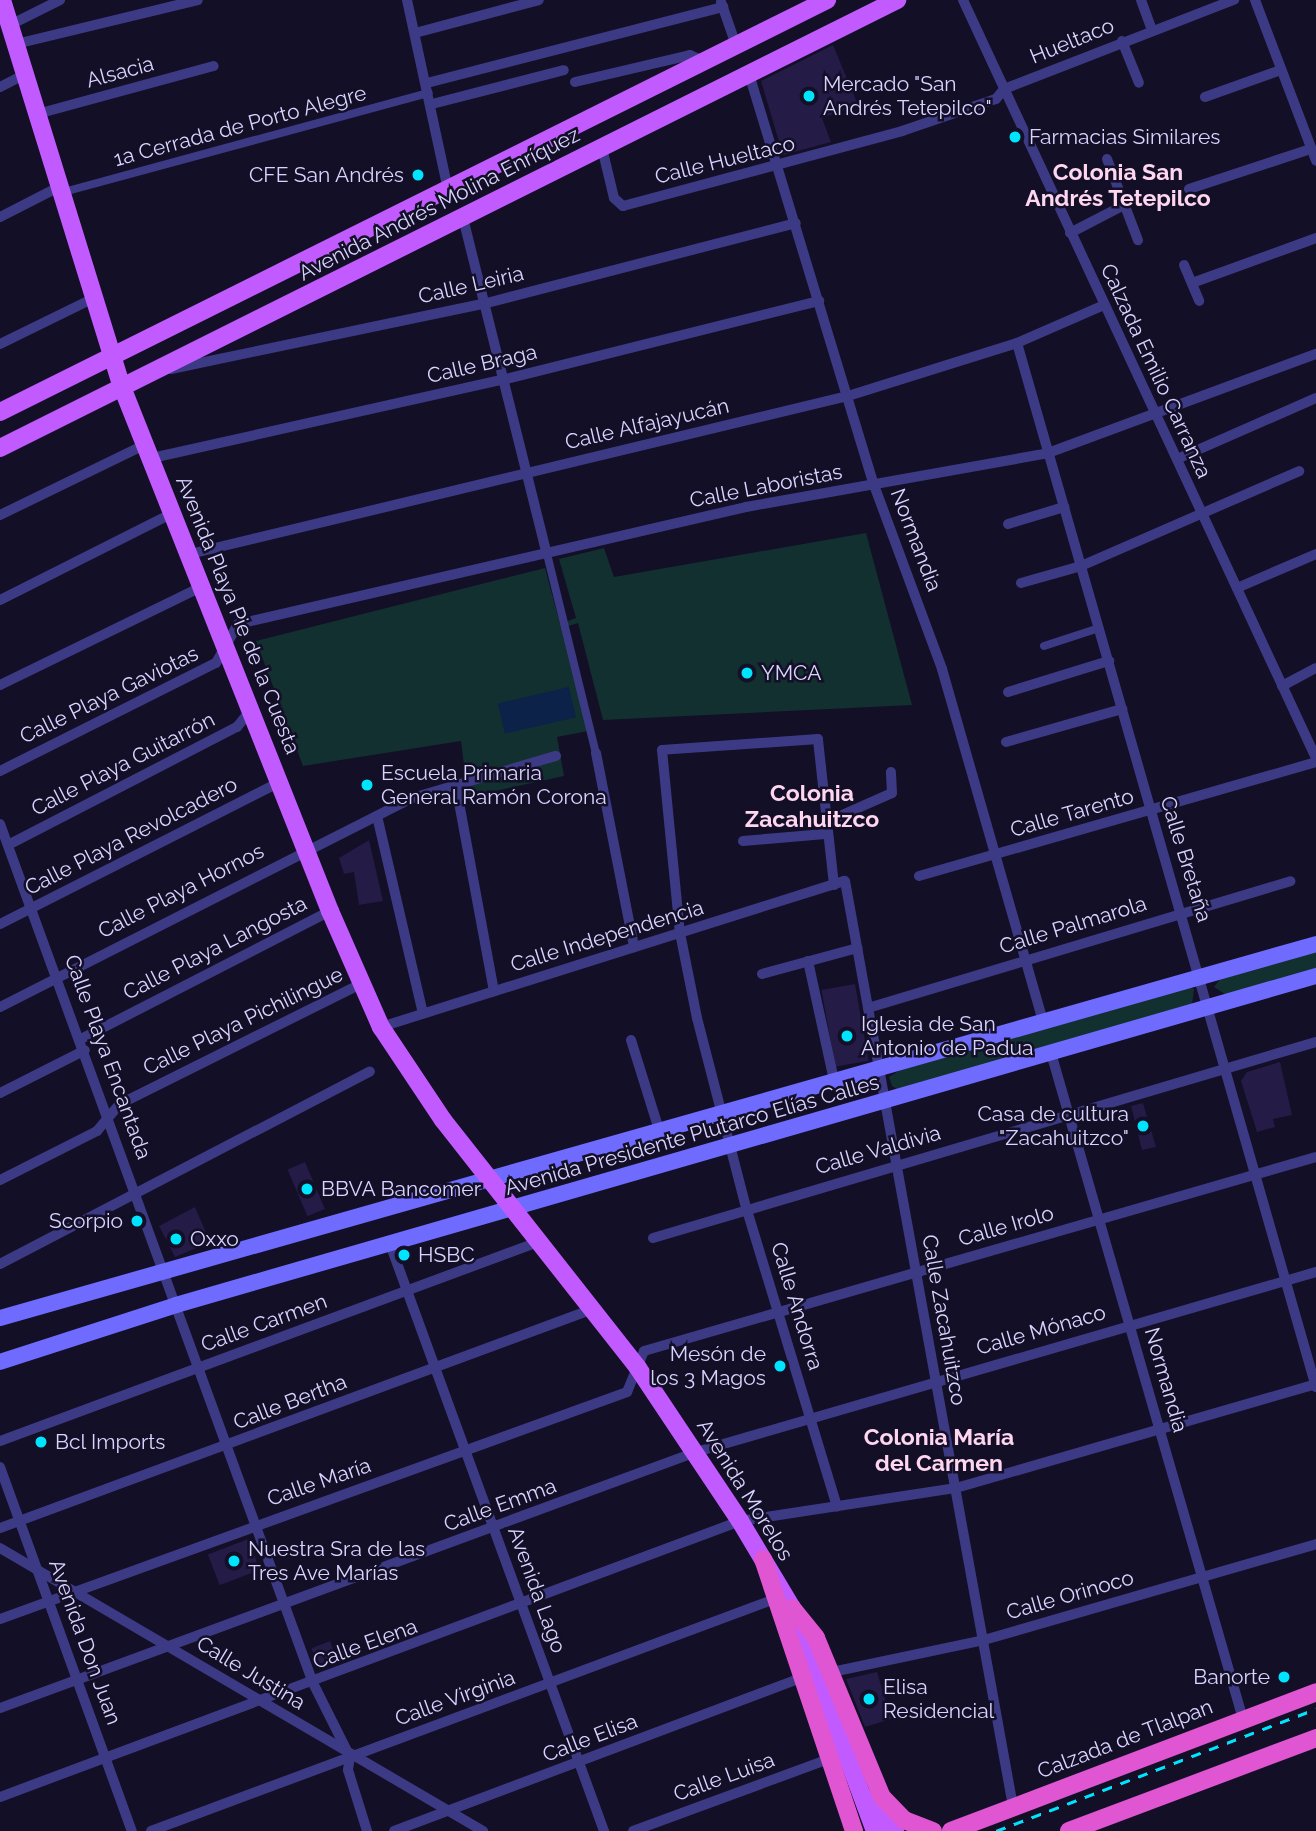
<!DOCTYPE html>
<html>
<head>
<meta charset="utf-8">
<style>
  body { margin:0 }
  #map { position:relative; width:1316px; height:1831px; overflow:hidden; background:#130f26; font-family:Raleway,sans-serif }
  div>[style] { position:absolute }
  [style*='--x'] { left:calc(var(--x)*1px); top:calc(var(--y)*1px); width:calc(var(--w)*1px); rotate:calc(var(--a)*1deg) }
  .green>* { inset:0; background:#12302f }
  .water>* { inset:0; background:#0c2248; transform-origin:0 0 }
  .building>* { inset:0; background:#241b47; transform-origin:0 0 }
  .pedestrian>* { height:8px; margin:-4px; padding:0 4px; transform-origin:4px; border-radius:4px; background:#3d3a85 }
  .minor>* { height:10px; margin:-5px; padding:0 5px; transform-origin:5px; border-radius:5px; background:#3d3a85 }
  .secondary>* { height:16px; margin:-8px; padding:0 8px; transform-origin:8px; border-radius:8px; background:#6f6bff }
  .primary>* { height:18px; margin:-9px; padding:0 9px; transform-origin:9px; border-radius:9px; background:#c25bff }
  .trunk>* { height:18px; margin:-9px; padding:0 9px; transform-origin:9px; border-radius:9px; background:#e055d1 }
  .rail>* { height:2.5px; margin-top:-1.25px; transform-origin:0; background:repeating-linear-gradient(90deg,#00e5ff 0 10px,transparent 0 19px) }
  .dots>* { width:19px; height:19px; translate:-50% -50%; box-sizing:border-box; border:4px solid #130f26; border-radius:50% }
  span { translate:-50% -50%; white-space:nowrap; text-align:center; line-height:1.15; -webkit-text-stroke:5px #130f26; paint-order:stroke }
  .street-label { font-size:21px; color:#d9d4ff }
  .poi-label { font-size:21px; color:#d9d4ff }
  .left { translate:0 -50%; text-align:left }
  .right { translate:-100% -50%; text-align:right }
  .neighbourhood-label { font-size:23px; color:#ffd6f0; font-weight:700 }
</style>
</head>
<body>
<div id="map">
  <div class="green">
    <i style="clip-path:polygon(866px 533px,912px 705px,603px 720px,578px 623px,562px 628px,588px 731px,557px 737px,564px 776px,468px 797px,461px 741px,303px 766px,256px 641px,545px 568px,560px 624px,576px 618px,559px 559px,604px 548px,614px 577px)"></i>
    <i style="clip-path:polygon(1316px 949px,1316px 970px,1228px 996px,1214px 987px,1221px 978px)"></i>
    <i style="clip-path:polygon(1188px 987px,1194px 989px,1192px 1005px,898px 1090px,892px 1086px,889px 1077px,900px 1070px)"></i>
  </div>
  <div class="water">
    <i style="left:569px;top:687px;width:31px;height:73px;rotate:77deg"></i>
  </div>
  <div class="building">
    <i style="clip-path:polygon(833px 45px,858px 105px,822px 118px,831px 142px,783px 155px,761px 81px)"></i>
    <i style="clip-path:polygon(369px 840px,383px 901px,359px 905px,354px 872px,344px 874px,339px 858px)"></i>
    <i style="left:855px;top:984px;width:78px;height:34px;rotate:80deg"></i>
    <i style="clip-path:polygon(1280px 1062px,1292px 1115px,1273px 1119px,1275px 1127px,1257px 1132px,1241px 1081px,1247px 1072px)"></i>
    <i style="clip-path:polygon(1143px 1103px,1156px 1147px,1142px 1150px,1131px 1106px)"></i>
    <i style="left:305px;top:1162px;width:51px;height:19px;rotate:67deg"></i>
    <i style="clip-path:polygon(195px 1207px,210px 1242px,175px 1257px,159px 1226px)"></i>
    <i style="left:248px;top:1539px;width:33px;height:43px;rotate:69deg"></i>
    <i style="left:330px;top:1641px;width:22px;height:20px;rotate:69deg"></i>
    <i style="clip-path:polygon(877px 1672px,891px 1719px,865px 1727px,846px 1679px)"></i>
  </div>
  <div class="pedestrian">
    <i style="--x:60;--y:193;--w:382;--a:-15.2"></i>
    <i style="--x:547;--y:554;--w:205;--a:76.2"></i>
    <i style="--x:1044;--y:646;--w:58;--a:-18.1"></i>
  </div>
  <div class="minor">
    <i style="--x:407;--y:0;--w:193;--a:77.8"></i>
    <i style="--x:963;--y:0;--w:836;--a:65.03"></i>
    <i style="--x:1141;--y:0;--w:32;--a:70"></i>
    <i style="--x:1255;--y:0;--w:172;--a:69.2"></i>
    <i style="--x:721;--y:2;--w:46;--a:70.8"></i>
    <i style="--x:10;--y:25;--w:56;--a:-26.6"></i>
    <i style="--x:415;--y:33;--w:128;--a:-14.9"></i>
    <i style="--x:1122;--y:41;--w:45;--a:68"></i>
    <i style="--x:16;--y:44;--w:187;--a:-13.6"></i>
    <i style="--x:749;--y:74;--w:430;--a:73.1"></i>
    <i style="--x:874;--y:485;--w:196;--a:69.7"></i>
    <i style="--x:942;--y:669;--w:366;--a:74"></i>
    <i style="--x:575;--y:82;--w:118;--a:-13.2"></i>
    <i style="--x:690;--y:55;--w:15;--a:23"></i>
    <i style="--x:427;--y:83;--w:306;--a:-14.4"></i>
    <i style="--x:0;--y:87;--w:28;--a:-27"></i>
    <i style="--x:1205;--y:97;--w:81;--a:-19.6"></i>
    <i style="--x:432;--y:104;--w:136;--a:-14.4"></i>
    <i style="--x:37;--y:114;--w:183;--a:-15.2"></i>
    <i style="--x:602;--y:148;--w:51;--a:76.5"></i>
    <i style="--x:614;--y:198;--w:12;--a:42"></i>
    <i style="--x:623;--y:206;--w:289;--a:-15"></i>
    <i style="--x:902;--y:131;--w:99;--a:-18.8"></i>
    <i style="--x:996;--y:99;--w:13;--a:-51"></i>
    <i style="--x:1004;--y:89;--w:247;--a:-21.2"></i>
    <i style="--x:1107;--y:159;--w:87;--a:69.1"></i>
    <i style="--x:1189;--y:189;--w:128;--a:-18.2"></i>
    <i style="--x:0;--y:217;--w:66;--a:-27"></i>
    <i style="--x:463;--y:218;--w:346;--a:76"></i>
    <i style="--x:1070;--y:233;--w:59;--a:-27.4"></i>
    <i style="--x:1184;--y:265;--w:39;--a:67"></i>
    <i style="--x:1192;--y:283;--w:132;--a:-19.9"></i>
    <i style="--x:1017;--y:343;--w:1086;--a:74.02"></i>
    <i style="--x:0;--y:344;--w:102;--a:-26.1"></i>
    <i style="--x:171;--y:369;--w:319;--a:-11.8"></i>
    <i style="--x:483;--y:304;--w:323;--a:-14.5"></i>
    <i style="--x:152;--y:458;--w:359;--a:-12.6"></i>
    <i style="--x:502;--y:380;--w:327;--a:-14"></i>
    <i style="--x:1177;--y:459;--w:152;--a:-23.7"></i>
    <i style="--x:0;--y:515;--w:162;--a:-25.9"></i>
    <i style="--x:1008;--y:524;--w:59;--a:-16.9"></i>
    <i style="--x:190;--y:554;--w:677;--a:-13.5"></i>
    <i style="--x:848;--y:396;--w:177;--a:-17.4"></i>
    <i style="--x:1017;--y:343;--w:95;--a:-23.6"></i>
    <i style="--x:1021;--y:583;--w:62;--a:-15.8"></i>
    <i style="--x:1081;--y:566;--w:238;--a:-23.5"></i>
    <i style="--x:1237;--y:588;--w:86;--a:-23.3"></i>
    <i style="--x:0;--y:600;--w:194;--a:-26.7"></i>
    <i style="--x:0;--y:685;--w:226;--a:-26"></i>
    <i style="--x:1282;--y:686;--w:38;--a:-28"></i>
    <i style="--x:1008;--y:692;--w:106;--a:-17.1"></i>
    <i style="--x:1006;--y:742;--w:121;--a:-15.9"></i>
    <i style="--x:596;--y:753;--w:198;--a:78.9"></i>
    <i style="--x:0;--y:771;--w:241;--a:-26.6"></i>
    <i style="--x:216;--y:663;--w:45;--a:-60.6"></i>
    <i style="--x:238;--y:624;--w:521;--a:-12.97"></i>
    <i style="--x:746;--y:507;--w:307;--a:-10.1"></i>
    <i style="--x:1048;--y:453;--w:286;--a:-20.3"></i>
    <i style="--x:455;--y:781;--w:214;--a:79.5"></i>
    <i style="--x:377;--y:816;--w:203;--a:76.9"></i>
    <i style="--x:824;--y:823;--w:74;--a:-23.8"></i>
    <i style="--x:892;--y:793;--w:21;--a:-93"></i>
    <i style="--x:0;--y:824;--w:914;--a:69.98"></i>
    <i style="--x:313;--y:1683;--w:83;--a:63.4"></i>
    <i style="--x:350;--y:1757;--w:13;--a:99"></i>
    <i style="--x:348;--y:1770;--w:64;--a:72.7"></i>
    <i style="--x:743;--y:841;--w:82;--a:-4.9"></i>
    <i style="--x:8;--y:845;--w:258;--a:-27.3"></i>
    <i style="--x:237;--y:727;--w:22;--a:-51"></i>
    <i style="--x:919;--y:876;--w:413;--a:-16"></i>
    <i style="--x:834;--y:885;--w:147;--a:-96.3"></i>
    <i style="--x:818;--y:739;--w:156;--a:176"></i>
    <i style="--x:662;--y:750;--w:184;--a:84.4"></i>
    <i style="--x:680;--y:933;--w:87;--a:78.7"></i>
    <i style="--x:697;--y:1018;--w:195;--a:75.5"></i>
    <i style="--x:746;--y:1207;--w:313;--a:73.1"></i>
    <i style="--x:0;--y:924;--w:314;--a:-26.9"></i>
    <i style="--x:808;--y:961;--w:127;--a:77.7"></i>
    <i style="--x:762;--y:974;--w:99;--a:-15.2"></i>
    <i style="--x:0;--y:1007;--w:462;--a:-26.9"></i>
    <i style="--x:412;--y:798;--w:150;--a:-16.3"></i>
    <i style="--x:868;--y:1008;--w:441;--a:-16.7"></i>
    <i style="--x:381;--y:1027;--w:486;--a:-17.5"></i>
    <i style="--x:845;--y:881;--w:940;--a:79.71"></i>
    <i style="--x:81;--y:1039;--w:280;--a:-27.2"></i>
    <i style="--x:631;--y:1040;--w:97;--a:72.7"></i>
    <i style="--x:1051;--y:1053;--w:693;--a:73.92"></i>
    <i style="--x:0;--y:1093;--w:95;--a:-26.8"></i>
    <i style="--x:0;--y:1180;--w:109;--a:-26.8"></i>
    <i style="--x:97;--y:1131;--w:35;--a:-50"></i>
    <i style="--x:120;--y:1104;--w:269;--a:-26.5"></i>
    <i style="--x:653;--y:1238;--w:691;--a:-16.47"></i>
    <i style="--x:390;--y:1244;--w:625;--a:69.97"></i>
    <i style="--x:0;--y:1264;--w:417;--a:-27.5"></i>
    <i style="--x:0;--y:1441;--w:577;--a:-20.29"></i>
    <i style="--x:0;--y:1467;--w:387;--a:70.1"></i>
    <i style="--x:0;--y:1528;--w:632;--a:-20.27"></i>
    <i style="--x:0;--y:1548;--w:560;--a:30.37"></i>
    <i style="--x:0;--y:1619;--w:667;--a:-19.9"></i>
    <i style="--x:627;--y:1392;--w:44;--a:-67.5"></i>
    <i style="--x:644;--y:1351;--w:699;--a:-16.1"></i>
    <i style="--x:832;--y:1672;--w:155;--a:-11.9"></i>
    <i style="--x:984;--y:1640;--w:346;--a:-16.1"></i>
    <i style="--x:0;--y:1708;--w:742;--a:-20.19"></i>
    <i style="--x:696;--y:1452;--w:646;--a:-16.19"></i>
    <i style="--x:0;--y:1797;--w:790;--a:-20.45"></i>
    <i style="--x:740;--y:1521;--w:219;--a:-8.7"></i>
    <i style="--x:956;--y:1488;--w:375;--a:-16.1"></i>
    <i style="--x:151;--y:1831;--w:663;--a:-20.4"></i>
    <i style="--x:394;--y:1831;--w:433;--a:-20.6"></i>
    <i style="--x:633;--y:1831;--w:209;--a:-20.2"></i>
  </div>
  <div class="secondary">
    <i style="--x:0;--y:1318;--w:1368;--a:-15.86"></i>
    <i style="--x:0;--y:1362;--w:185;--a:-17.9"></i>
    <i style="--x:176;--y:1305;--w:1187;--a:-16.1"></i>
  </div>
  <div class="primary">
    <i style="--x:2;--y:0;--w:405;--a:72.8"></i>
    <i style="--x:122;--y:387;--w:564;--a:68.35"></i>
    <i style="--x:330;--y:911;--w:127;--a:66.3"></i>
    <i style="--x:381;--y:1027;--w:112;--a:56.3"></i>
    <i style="--x:443;--y:1120;--w:315;--a:51.8"></i>
    <i style="--x:638;--y:1368;--w:184;--a:56.3"></i>
    <i style="--x:740;--y:1521;--w:101;--a:59.1"></i>
    <i style="--x:792;--y:1608;--w:238;--a:69.6"></i>
    <i style="--x:0;--y:412;--w:924;--a:-26.48"></i>
    <i style="--x:0;--y:448;--w:1003;--a:-26.54"></i>
    <i style="--x:868;--y:1799;--w:42;--a:49.8"></i>
  </div>
  <div class="trunk">
    <i style="--x:763;--y:1559;--w:287;--a:71.5"></i>
    <i style="--x:792;--y:1608;--w:38;--a:51"></i>
    <i style="--x:816;--y:1638;--w:172;--a:67.5"></i>
    <i style="--x:882;--y:1797;--w:32;--a:46"></i>
    <i style="--x:904;--y:1820;--w:31;--a:21"></i>
    <i style="--x:951;--y:1831;--w:391;--a:-20.8"></i>
    <i style="--x:1069;--y:1831;--w:264;--a:-20.6"></i>
  </div>
  <div class="rail">
    <i style="--x:996;--y:1831;--w:342;--a:-20.9"></i>
  </div>
  <div class="dots">
    <i style="left:809px;top:96px;background:#00e5ff"></i>
    <i style="left:1015px;top:137px;background:#00e5ff"></i>
    <i style="left:418px;top:175px;background:#00e5ff"></i>
    <i style="left:747px;top:673px;background:#00e5ff"></i>
    <i style="left:367px;top:785px;background:#00e5ff"></i>
    <i style="left:847px;top:1036px;background:#00e5ff"></i>
    <i style="left:1143px;top:1126px;background:#00e5ff"></i>
    <i style="left:307px;top:1189px;background:#00e5ff"></i>
    <i style="left:137px;top:1221px;background:#00e5ff"></i>
    <i style="left:176px;top:1239px;background:#00e5ff"></i>
    <i style="left:404px;top:1255px;background:#00e5ff"></i>
    <i style="left:780px;top:1366px;background:#00e5ff"></i>
    <i style="left:41px;top:1442px;background:#00e5ff"></i>
    <i style="left:234px;top:1561px;background:#00e5ff"></i>
    <i style="left:1284px;top:1677px;background:#00e5ff"></i>
    <i style="left:869px;top:1699px;background:#00e5ff"></i>
  </div>
  <div class="street-label">
    <span style="left:1072px;top:41px;rotate:-22deg">Hueltaco</span>
    <span style="left:120px;top:72px;rotate:-15deg">Alsacia</span>
    <span style="left:240px;top:126px;rotate:-15deg">1a Cerrada de Porto Alegre</span>
    <span style="left:725px;top:160px;rotate:-14deg">Calle Hueltaco</span>
    <span style="left:439px;top:204px;rotate:-27deg">Avenida Andrés Molina Enríquez</span>
    <span style="left:471px;top:285px;rotate:-13deg">Calle Leiria</span>
    <span style="left:482px;top:364px;rotate:-13deg">Calle Braga</span>
    <span style="left:1156px;top:371px;rotate:65deg">Calzada Emilio Carranza</span>
    <span style="left:647px;top:424px;rotate:-13deg">Calle Alfajayucán</span>
    <span style="left:766px;top:486px;rotate:-11deg">Calle Laboristas</span>
    <span style="left:916px;top:540px;rotate:69deg">Normandia</span>
    <span style="left:238px;top:615px;rotate:68deg">Avenida Playa Pie de la Cuesta</span>
    <span style="left:109px;top:695px;rotate:-26deg">Calle Playa Gaviotas</span>
    <span style="left:123px;top:764px;rotate:-27deg">Calle Playa Guitarrón</span>
    <span style="left:1072px;top:813px;rotate:-16deg">Calle Tarento</span>
    <span style="left:131px;top:836px;rotate:-27deg">Calle Playa Revolcadero</span>
    <span style="left:1186px;top:859px;rotate:73deg">Calle Bretaña</span>
    <span style="left:181px;top:891px;rotate:-27deg">Calle Playa Hornos</span>
    <span style="left:1073px;top:925px;rotate:-17deg">Calle Palmarola</span>
    <span style="left:607px;top:936px;rotate:-17deg">Calle Independencia</span>
    <span style="left:215px;top:948px;rotate:-27deg">Calle Playa Langosta</span>
    <span style="left:243px;top:1021px;rotate:-26deg">Calle Playa Pichilingue</span>
    <span style="left:108px;top:1057px;rotate:70deg">Calle Playa Encantada</span>
    <span style="left:692px;top:1135px;rotate:-16deg">Avenida Presidente Plutarco Elías Calles</span>
    <span style="left:878px;top:1150px;rotate:-16deg">Calle Valdivia</span>
    <span style="left:1006px;top:1226px;rotate:-16deg">Calle Irolo</span>
    <span style="left:797px;top:1306px;rotate:73deg">Calle Andorra</span>
    <span style="left:944px;top:1320px;rotate:80deg">Calle Zacahuitzco</span>
    <span style="left:264px;top:1323px;rotate:-20deg">Calle Carmen</span>
    <span style="left:1041px;top:1330px;rotate:-16deg">Calle Mónaco</span>
    <span style="left:1166px;top:1380px;rotate:74deg">Normandia</span>
    <span style="left:290px;top:1402px;rotate:-21deg">Calle Bertha</span>
    <span style="left:319px;top:1482px;rotate:-19deg">Calle María</span>
    <span style="left:745px;top:1490px;rotate:58deg">Avenida Morelos</span>
    <span style="left:500px;top:1505px;rotate:-20deg">Calle Emma</span>
    <span style="left:537px;top:1590px;rotate:70deg">Avenida Lago</span>
    <span style="left:1070px;top:1595px;rotate:-16deg">Calle Orinoco</span>
    <span style="left:85px;top:1642px;rotate:70deg">Avenida Don Juan</span>
    <span style="left:365px;top:1644px;rotate:-20deg">Calle Elena</span>
    <span style="left:251px;top:1673px;rotate:31deg">Calle Justina</span>
    <span style="left:455px;top:1698px;rotate:-20deg">Calle Virginia</span>
    <span style="left:590px;top:1738px;rotate:-21deg">Calle Elisa</span>
    <span style="left:1125px;top:1739px;rotate:-21deg">Calzada de Tlalpan</span>
    <span style="left:724px;top:1777px;rotate:-20deg">Calle Luisa</span>
  </div>
  <div class="poi-label">
    <span class="left" style="left:823px;top:96px">Mercado "San<br>Andrés Tetepilco"</span>
    <span class="left" style="left:1029px;top:137px">Farmacias Similares</span>
    <span class="right" style="left:404px;top:175px">CFE San Andrés</span>
    <span class="left" style="left:761px;top:673px">YMCA</span>
    <span class="left" style="left:381px;top:785px">Escuela Primaria<br>General Ramón Corona</span>
    <span class="left" style="left:861px;top:1036px">Iglesia de San<br>Antonio de Padua</span>
    <span class="right" style="left:1129px;top:1126px">Casa de cultura<br>"Zacahuitzco"</span>
    <span class="left" style="left:321px;top:1189px">BBVA Bancomer</span>
    <span class="right" style="left:123px;top:1221px">Scorpio</span>
    <span class="left" style="left:190px;top:1239px">Oxxo</span>
    <span class="left" style="left:418px;top:1255px">HSBC</span>
    <span class="right" style="left:766px;top:1366px">Mesón de<br>los 3 Magos</span>
    <span class="left" style="left:55px;top:1442px">Bcl Imports</span>
    <span class="left" style="left:248px;top:1561px">Nuestra Sra de las<br>Tres Ave Marías</span>
    <span class="right" style="left:1270px;top:1677px">Banorte</span>
    <span class="left" style="left:883px;top:1699px">Elisa<br>Residencial</span>
  </div>
  <div class="neighbourhood-label">
    <span style="left:1118px;top:185px">Colonia San<br>Andrés Tetepilco</span>
    <span style="left:812px;top:806px">Colonia<br>Zacahuitzco</span>
    <span style="left:939px;top:1450px">Colonia María<br>del Carmen</span>
  </div>
</div>
</body>
</html>
